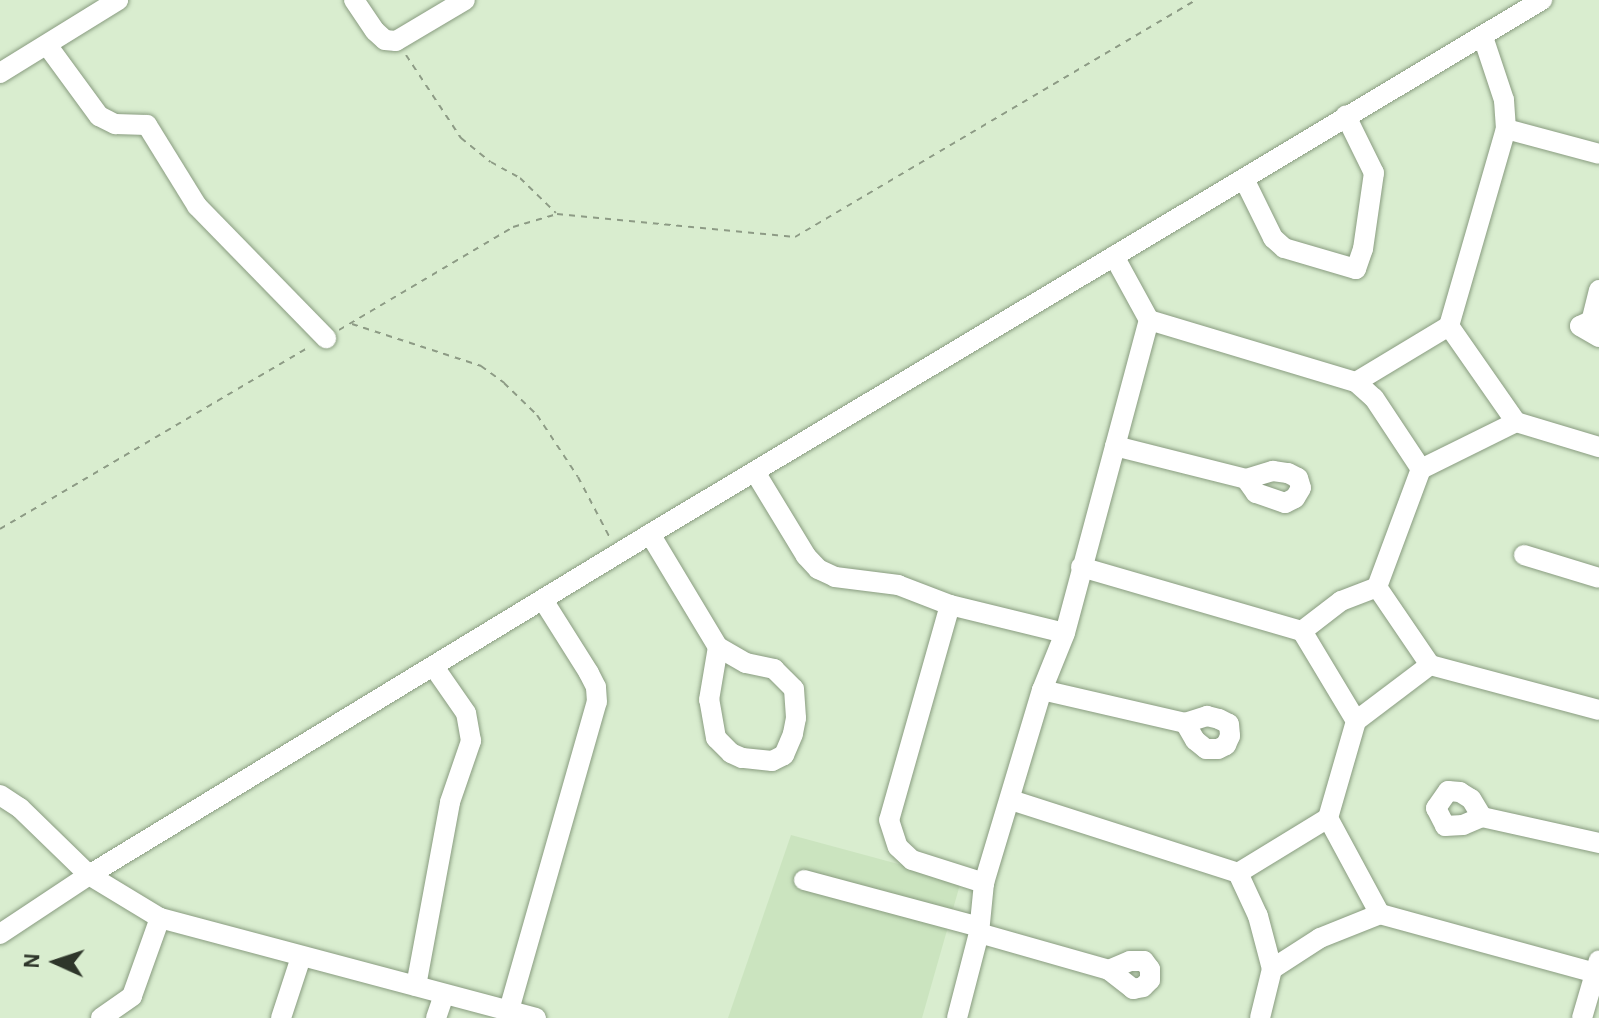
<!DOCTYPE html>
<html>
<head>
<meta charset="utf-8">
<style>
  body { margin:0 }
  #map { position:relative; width:1599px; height:1018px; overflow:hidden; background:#d9edcf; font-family:"Alegreya Sans",sans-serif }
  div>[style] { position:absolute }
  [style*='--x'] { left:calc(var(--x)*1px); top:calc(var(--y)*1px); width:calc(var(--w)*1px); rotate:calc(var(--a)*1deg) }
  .built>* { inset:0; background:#cbe4bf }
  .path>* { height:2px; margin-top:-1px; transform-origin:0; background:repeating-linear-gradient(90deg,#8d9b85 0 6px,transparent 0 12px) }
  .roads { filter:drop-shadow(0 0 2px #899c80) drop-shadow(0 0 2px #899c80) }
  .minor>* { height:20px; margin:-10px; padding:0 10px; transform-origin:10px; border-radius:10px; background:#fff }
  span { translate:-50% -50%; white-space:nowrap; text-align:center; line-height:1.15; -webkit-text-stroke:7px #d9edcf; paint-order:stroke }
  .north { position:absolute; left:16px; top:922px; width:80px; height:80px; -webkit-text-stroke:6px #d9edcf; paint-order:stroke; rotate:273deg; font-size:22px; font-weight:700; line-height:32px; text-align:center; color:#2e362a }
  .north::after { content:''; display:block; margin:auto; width:28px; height:36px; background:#2e362a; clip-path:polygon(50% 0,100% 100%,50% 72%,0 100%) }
</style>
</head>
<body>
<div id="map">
  <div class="built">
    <i style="clip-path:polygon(791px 835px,961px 881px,922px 1018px,728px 1018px)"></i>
  </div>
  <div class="path">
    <i style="--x:406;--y:55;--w:100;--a:56.5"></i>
    <i style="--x:461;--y:138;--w:38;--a:39"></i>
    <i style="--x:491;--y:162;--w:33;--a:29"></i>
    <i style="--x:520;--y:178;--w:50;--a:44.2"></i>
    <i style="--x:352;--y:324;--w:136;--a:18"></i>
    <i style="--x:481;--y:366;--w:29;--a:36"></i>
    <i style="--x:504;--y:383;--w:46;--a:44.1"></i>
    <i style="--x:537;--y:415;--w:74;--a:56.5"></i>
    <i style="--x:578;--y:477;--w:69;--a:62.3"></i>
    <i style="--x:339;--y:330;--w:202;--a:-30.6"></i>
    <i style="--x:513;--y:227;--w:46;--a:-16.5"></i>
    <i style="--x:557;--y:214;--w:239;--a:5.5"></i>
    <i style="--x:795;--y:237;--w:466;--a:-30.6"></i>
    <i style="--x:0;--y:529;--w:359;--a:-30.5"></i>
  </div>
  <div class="roads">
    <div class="minor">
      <i style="--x:354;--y:0;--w:37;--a:56"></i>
      <i style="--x:375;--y:31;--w:13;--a:42"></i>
      <i style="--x:385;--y:40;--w:11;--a:5"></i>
      <i style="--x:396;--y:41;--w:80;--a:-30.7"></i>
      <i style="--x:47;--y:45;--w:88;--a:53.8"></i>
      <i style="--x:99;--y:116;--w:18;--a:27"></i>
      <i style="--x:115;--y:124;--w:32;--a:2"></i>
      <i style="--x:147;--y:125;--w:95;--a:58.3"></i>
      <i style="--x:197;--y:206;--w:185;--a:45.7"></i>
      <i style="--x:0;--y:73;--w:139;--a:-31.7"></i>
      <i style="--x:1506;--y:129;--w:96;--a:15"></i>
      <i style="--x:1245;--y:181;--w:64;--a:63.8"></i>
      <i style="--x:1273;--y:238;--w:15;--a:42"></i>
      <i style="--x:1284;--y:248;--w:75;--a:16.3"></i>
      <i style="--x:1356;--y:269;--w:21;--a:-71"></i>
      <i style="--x:1363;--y:249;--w:77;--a:-81.8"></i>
      <i style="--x:1374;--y:173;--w:64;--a:-116.2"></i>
      <i style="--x:1599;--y:290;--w:32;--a:104"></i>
      <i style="--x:1591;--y:321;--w:12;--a:156"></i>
      <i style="--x:1580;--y:326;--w:22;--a:30"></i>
      <i style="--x:1149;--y:320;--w:216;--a:16.7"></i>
      <i style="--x:1356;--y:382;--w:24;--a:42"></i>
      <i style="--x:1374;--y:398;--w:85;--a:56.5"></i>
      <i style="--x:1449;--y:326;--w:117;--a:55.1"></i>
      <i style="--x:1516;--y:422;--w:87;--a:16.8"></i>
      <i style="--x:1356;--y:382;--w:109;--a:-31.1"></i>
      <i style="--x:1449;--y:326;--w:205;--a:-73.9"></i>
      <i style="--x:1506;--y:129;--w:29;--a:-94"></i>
      <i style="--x:1504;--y:100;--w:66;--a:-108.4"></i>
      <i style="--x:1115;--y:446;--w:135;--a:14.1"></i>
      <i style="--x:1246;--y:479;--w:28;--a:-17"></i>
      <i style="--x:1273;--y:471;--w:15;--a:8"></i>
      <i style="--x:1288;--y:473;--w:11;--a:27"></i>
      <i style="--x:1298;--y:478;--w:10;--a:73"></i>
      <i style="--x:1301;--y:488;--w:12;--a:121"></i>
      <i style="--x:1295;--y:498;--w:11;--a:153"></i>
      <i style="--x:1285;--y:503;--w:31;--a:-161"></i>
      <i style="--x:1256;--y:493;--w:17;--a:-126"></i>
      <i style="--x:755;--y:472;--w:98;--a:58.7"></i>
      <i style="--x:806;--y:556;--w:18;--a:47"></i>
      <i style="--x:818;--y:569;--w:19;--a:25"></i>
      <i style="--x:835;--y:577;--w:64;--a:7.2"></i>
      <i style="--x:898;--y:585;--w:56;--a:21"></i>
      <i style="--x:950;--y:605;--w:118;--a:13.7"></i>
      <i style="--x:650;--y:534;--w:132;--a:59"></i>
      <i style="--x:718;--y:647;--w:32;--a:30"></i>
      <i style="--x:746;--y:663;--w:29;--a:12"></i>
      <i style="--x:774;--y:669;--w:28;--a:45"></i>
      <i style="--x:794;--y:689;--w:29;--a:86"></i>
      <i style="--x:796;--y:718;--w:16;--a:101"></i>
      <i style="--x:793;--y:734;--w:23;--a:113"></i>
      <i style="--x:784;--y:755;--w:13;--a:153"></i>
      <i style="--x:772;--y:761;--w:30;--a:-174"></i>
      <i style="--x:742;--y:758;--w:12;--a:-156"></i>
      <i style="--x:731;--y:753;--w:21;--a:-135"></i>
      <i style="--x:716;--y:738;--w:39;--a:-100"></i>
      <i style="--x:709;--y:700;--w:54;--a:-80.4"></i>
      <i style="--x:1524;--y:555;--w:78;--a:17"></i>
      <i style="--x:1081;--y:567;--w:230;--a:16.2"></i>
      <i style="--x:1302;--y:631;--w:105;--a:59"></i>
      <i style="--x:1377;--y:587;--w:94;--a:55.8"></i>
      <i style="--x:1430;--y:665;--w:175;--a:14.9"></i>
      <i style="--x:950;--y:605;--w:223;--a:105.8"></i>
      <i style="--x:889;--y:820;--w:28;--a:72"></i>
      <i style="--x:898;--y:847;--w:19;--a:43"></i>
      <i style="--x:912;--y:860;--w:76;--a:17.7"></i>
      <i style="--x:1302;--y:631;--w:49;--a:-37.6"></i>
      <i style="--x:1341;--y:601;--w:39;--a:-21"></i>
      <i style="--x:1377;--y:587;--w:126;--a:-69.6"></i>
      <i style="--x:1421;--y:469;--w:106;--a:-26.3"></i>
      <i style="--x:1042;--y:690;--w:147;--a:13"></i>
      <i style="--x:1185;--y:723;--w:23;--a:-18"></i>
      <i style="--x:1207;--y:716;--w:12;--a:14"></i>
      <i style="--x:1219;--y:719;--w:11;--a:27"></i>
      <i style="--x:1229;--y:724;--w:12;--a:85"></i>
      <i style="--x:1230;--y:736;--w:10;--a:114"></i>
      <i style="--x:1226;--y:745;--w:9;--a:153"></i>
      <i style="--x:1218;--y:749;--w:12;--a:180"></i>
      <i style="--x:1206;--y:749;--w:14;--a:-141"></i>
      <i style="--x:1195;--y:740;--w:20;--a:-120"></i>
      <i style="--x:0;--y:795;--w:24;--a:33"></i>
      <i style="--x:20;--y:808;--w:96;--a:44.2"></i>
      <i style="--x:89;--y:875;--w:83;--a:31.2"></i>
      <i style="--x:160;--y:918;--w:389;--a:14.9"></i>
      <i style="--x:1011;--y:800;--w:238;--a:17.8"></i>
      <i style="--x:1238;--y:873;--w:47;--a:65.1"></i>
      <i style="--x:1258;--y:916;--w:55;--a:75.2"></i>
      <i style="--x:1272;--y:969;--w:50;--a:103.8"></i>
      <i style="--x:1482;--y:817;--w:21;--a:-121"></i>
      <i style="--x:1471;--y:799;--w:13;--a:-148"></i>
      <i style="--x:1460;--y:792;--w:12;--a:-175"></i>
      <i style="--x:1448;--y:791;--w:21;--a:125"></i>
      <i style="--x:1436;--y:808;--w:20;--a:63"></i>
      <i style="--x:1445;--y:826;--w:18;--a:-3"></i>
      <i style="--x:1463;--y:825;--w:21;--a:-23"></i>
      <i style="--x:1482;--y:817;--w:120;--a:12.5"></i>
      <i style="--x:1328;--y:818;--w:109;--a:61.6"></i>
      <i style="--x:1238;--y:873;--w:105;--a:-31.4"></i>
      <i style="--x:1328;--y:818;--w:101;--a:-73.9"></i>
      <i style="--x:1356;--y:721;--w:93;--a:-37.1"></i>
      <i style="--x:804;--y:880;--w:181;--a:15"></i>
      <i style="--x:979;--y:933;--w:135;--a:15.9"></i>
      <i style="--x:1109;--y:970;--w:31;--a:38"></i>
      <i style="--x:1133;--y:989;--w:10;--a:-11"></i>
      <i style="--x:1143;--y:987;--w:10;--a:-45"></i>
      <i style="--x:1150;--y:980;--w:11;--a:-90"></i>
      <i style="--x:1150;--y:969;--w:10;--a:-127"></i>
      <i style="--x:1144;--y:961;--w:14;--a:180"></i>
      <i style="--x:1130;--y:961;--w:23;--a:157"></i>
      <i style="--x:0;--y:934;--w:107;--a:-33.5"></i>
      <i style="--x:89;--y:875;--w:657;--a:-31.29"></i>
      <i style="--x:650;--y:534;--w:1040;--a:-30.91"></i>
      <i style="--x:1272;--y:969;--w:57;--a:-32.9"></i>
      <i style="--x:1320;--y:938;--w:65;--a:-21.8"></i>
      <i style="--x:1380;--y:914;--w:223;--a:15.3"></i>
      <i style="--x:416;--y:986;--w:187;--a:-79.5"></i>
      <i style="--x:450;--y:802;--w:65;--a:-71"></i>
      <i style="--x:471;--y:741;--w:28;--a:-100"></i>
      <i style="--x:466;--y:713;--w:56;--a:-124.8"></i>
      <i style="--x:509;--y:1010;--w:320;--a:-74.1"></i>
      <i style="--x:597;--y:702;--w:15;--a:-94"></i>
      <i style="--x:596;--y:687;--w:16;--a:-117"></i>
      <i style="--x:589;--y:673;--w:86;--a:-122.2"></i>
      <i style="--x:101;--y:1018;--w:38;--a:-35"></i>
      <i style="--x:132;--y:996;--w:83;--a:-70.3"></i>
      <i style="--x:281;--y:1018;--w:64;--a:-71.8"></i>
      <i style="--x:436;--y:1018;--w:24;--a:-71"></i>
      <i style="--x:957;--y:1018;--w:88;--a:-75.5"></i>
      <i style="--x:979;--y:933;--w:50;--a:-84.3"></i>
      <i style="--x:984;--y:883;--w:202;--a:-73.3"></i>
      <i style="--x:1042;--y:690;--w:61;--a:-68"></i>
      <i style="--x:1065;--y:633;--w:324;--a:-75"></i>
      <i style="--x:1149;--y:320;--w:73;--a:-118.7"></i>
      <i style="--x:1582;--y:1018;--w:60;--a:-73.7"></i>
    </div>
  </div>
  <div class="north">N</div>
</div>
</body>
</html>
